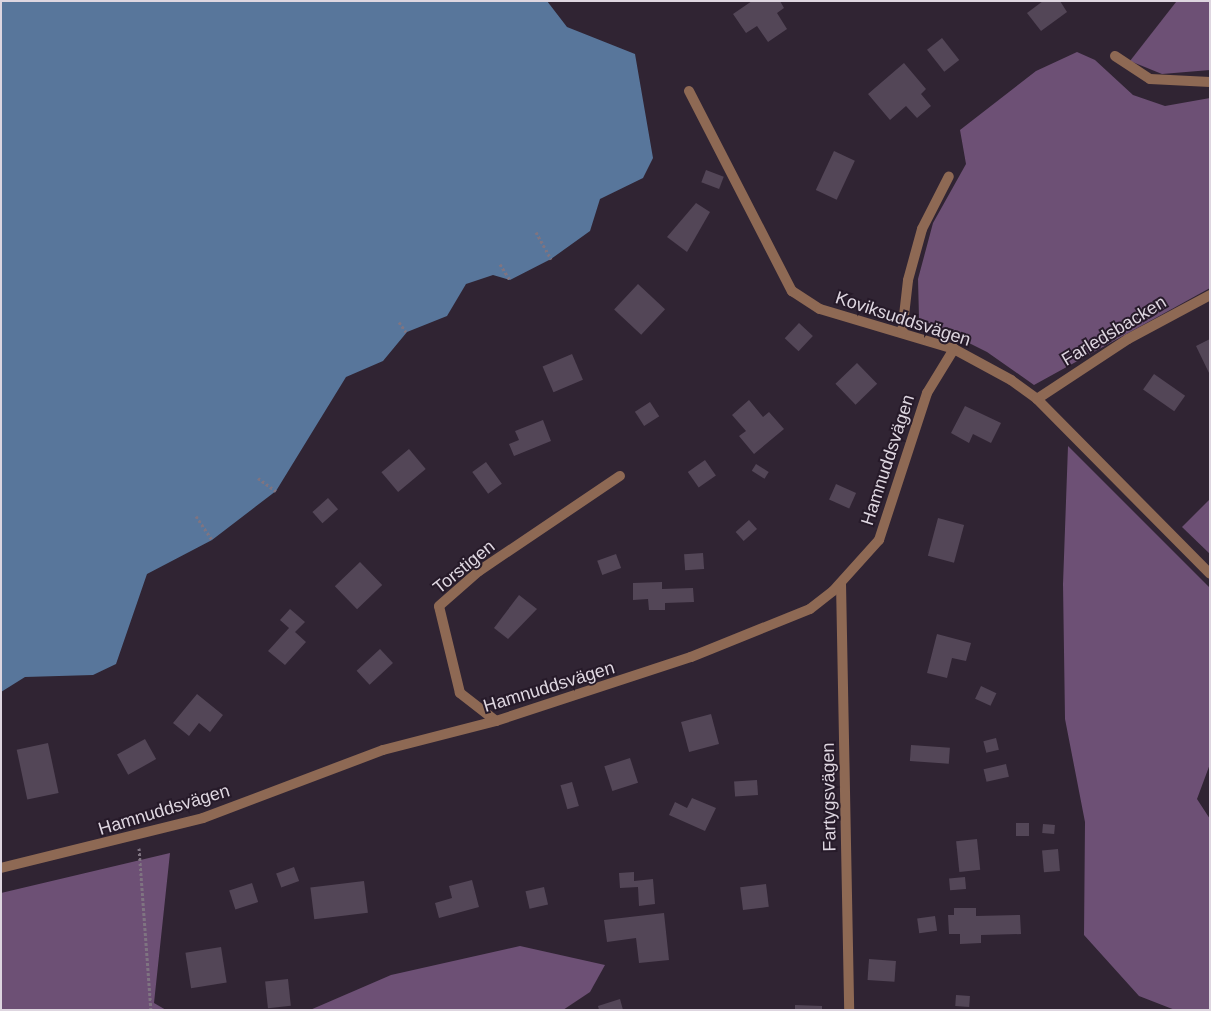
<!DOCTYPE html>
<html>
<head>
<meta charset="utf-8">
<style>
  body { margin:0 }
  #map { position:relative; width:1211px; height:1011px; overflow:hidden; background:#302433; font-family:Arial,sans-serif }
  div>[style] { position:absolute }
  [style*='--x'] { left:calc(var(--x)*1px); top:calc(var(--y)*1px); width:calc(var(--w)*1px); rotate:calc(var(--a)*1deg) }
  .forest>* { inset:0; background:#6d5075 }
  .water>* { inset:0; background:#58769b }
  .building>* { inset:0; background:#534657; transform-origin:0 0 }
  .path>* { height:3px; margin-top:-1.5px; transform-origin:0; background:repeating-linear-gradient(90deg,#7f7481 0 2.5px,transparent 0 5px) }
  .street>* { height:10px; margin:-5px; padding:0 5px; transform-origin:5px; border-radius:5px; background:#8e6954 }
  span { translate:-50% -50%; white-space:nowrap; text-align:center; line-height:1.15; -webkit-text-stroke:4px #261a29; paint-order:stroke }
  .street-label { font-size:18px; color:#ded6e0 }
  .frame { position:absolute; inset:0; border:2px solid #ded6e0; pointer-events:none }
</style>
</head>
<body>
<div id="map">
  <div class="forest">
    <i style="clip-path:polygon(1210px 1px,1210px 70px,1162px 74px,1130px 61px,1176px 2px)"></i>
    <i style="clip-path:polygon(1077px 52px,1095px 60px,1133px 95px,1165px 106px,1210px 98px,1210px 288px,1034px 385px,987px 352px,919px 318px,918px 279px,933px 223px,966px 164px,960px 130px,1036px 71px)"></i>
    <i style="clip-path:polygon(1068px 446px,1210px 588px,1210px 764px,1197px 799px,1210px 819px,1210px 1010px,1175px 1010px,1139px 996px,1084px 935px,1085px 822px,1065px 719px,1063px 584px)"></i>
    <i style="clip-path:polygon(1210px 499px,1210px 554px,1182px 527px)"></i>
    <i style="clip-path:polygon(170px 853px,154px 1003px,166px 1010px,1px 1010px,1px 893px)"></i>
    <i style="clip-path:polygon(520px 946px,605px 965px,590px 992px,563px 1010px,310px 1010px,391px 975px)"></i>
  </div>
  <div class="water">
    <i style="clip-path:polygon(1px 1px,547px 1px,567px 27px,635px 54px,653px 158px,643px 178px,600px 199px,590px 231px,551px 259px,510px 280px,493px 275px,466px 284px,447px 316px,407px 332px,383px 361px,346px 377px,276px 491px,212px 540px,147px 574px,116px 664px,93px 675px,25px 677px,1px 692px)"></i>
  </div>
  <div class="building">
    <i style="clip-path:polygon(752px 1px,780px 1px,784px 8px,777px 13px,787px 29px,768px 42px,757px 26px,746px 33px,733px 14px)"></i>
    <i style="clip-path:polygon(1043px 1px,1060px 1px,1067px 12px,1041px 31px,1027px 13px)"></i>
    <i style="left:942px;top:38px;width:28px;height:19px;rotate:52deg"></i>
    <i style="clip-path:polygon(904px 63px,926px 89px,921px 94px,931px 106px,917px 118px,906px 106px,890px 120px,868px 94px)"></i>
    <i style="left:834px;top:151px;width:23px;height:43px;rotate:25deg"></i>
    <i style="left:706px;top:170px;width:19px;height:13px;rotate:21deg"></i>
    <i style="clip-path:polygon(696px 203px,710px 212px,687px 252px,667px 237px)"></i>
    <i style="left:638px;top:284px;width:37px;height:35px;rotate:43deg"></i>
    <i style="left:799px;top:323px;width:19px;height:21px;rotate:43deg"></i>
    <i style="clip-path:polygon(1210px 339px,1210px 375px,1196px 346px)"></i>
    <i style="left:572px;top:354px;width:28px;height:32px;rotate:67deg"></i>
    <i style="left:857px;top:363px;width:29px;height:30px;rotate:46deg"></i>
    <i style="left:1154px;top:374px;width:38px;height:19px;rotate:35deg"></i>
    <i style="clip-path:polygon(749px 400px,763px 417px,769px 412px,784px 429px,754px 454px,739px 436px,746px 431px,732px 415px)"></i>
    <i style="left:650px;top:402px;width:17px;height:18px;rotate:57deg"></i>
    <i style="clip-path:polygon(965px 406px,1001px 423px,991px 443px,973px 434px,969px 443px,951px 433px)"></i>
    <i style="clip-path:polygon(543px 420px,551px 441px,514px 456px,509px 444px,519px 440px,515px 431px)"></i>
    <i style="left:409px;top:449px;width:26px;height:36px;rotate:50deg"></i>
    <i style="left:705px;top:460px;width:19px;height:21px;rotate:55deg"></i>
    <i style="left:486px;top:462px;width:27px;height:17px;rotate:54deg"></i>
    <i style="left:756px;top:464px;width:15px;height:8px;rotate:32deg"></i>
    <i style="left:836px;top:484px;width:22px;height:17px;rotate:24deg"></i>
    <i style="left:328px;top:498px;width:15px;height:21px;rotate:48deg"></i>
    <i style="left:938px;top:518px;width:27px;height:39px;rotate:15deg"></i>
    <i style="left:749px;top:520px;width:12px;height:18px;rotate:48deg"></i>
    <i style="left:703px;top:553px;width:16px;height:19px;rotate:86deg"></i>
    <i style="left:616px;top:554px;width:15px;height:20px;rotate:70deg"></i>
    <i style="left:360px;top:562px;width:32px;height:35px;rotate:46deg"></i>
    <i style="clip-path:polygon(662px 582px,662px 589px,693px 588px,694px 602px,665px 603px,665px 610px,649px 610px,648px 599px,633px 600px,633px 583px)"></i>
    <i style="clip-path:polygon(519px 595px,537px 609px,508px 639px,494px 628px)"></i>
    <i style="clip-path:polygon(290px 609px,305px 622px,295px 632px,306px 642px,285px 665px,268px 651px,289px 628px,280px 620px)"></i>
    <i style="clip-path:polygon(937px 634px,971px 643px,966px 661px,952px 658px,947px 678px,927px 673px)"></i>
    <i style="left:380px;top:649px;width:19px;height:32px;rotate:47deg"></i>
    <i style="left:981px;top:686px;width:17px;height:14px;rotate:25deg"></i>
    <i style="clip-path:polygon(197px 694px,223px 715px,210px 732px,199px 723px,189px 736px,173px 723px)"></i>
    <i style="left:711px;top:714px;width:31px;height:31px;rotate:75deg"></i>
    <i style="left:996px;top:738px;width:12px;height:13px;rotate:76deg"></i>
    <i style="left:145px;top:739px;width:23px;height:32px;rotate:61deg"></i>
    <i style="left:48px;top:743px;width:51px;height:32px;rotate:78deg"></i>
    <i style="left:911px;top:745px;width:39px;height:16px;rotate:4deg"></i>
    <i style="left:630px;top:758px;width:26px;height:27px;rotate:72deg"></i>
    <i style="left:1006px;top:764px;width:13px;height:23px;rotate:77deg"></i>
    <i style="left:757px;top:780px;width:15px;height:23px;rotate:86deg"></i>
    <i style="left:572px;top:782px;width:25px;height:12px;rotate:74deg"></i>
    <i style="clip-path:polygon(692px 798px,716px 808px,705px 831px,669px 815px,675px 802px,687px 808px)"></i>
    <i style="left:1016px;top:823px;width:13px;height:13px"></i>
    <i style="left:1043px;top:824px;width:12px;height:9px;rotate:5deg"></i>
    <i style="left:977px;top:839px;width:31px;height:21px;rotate:84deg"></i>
    <i style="left:1058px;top:849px;width:22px;height:16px;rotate:85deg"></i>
    <i style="left:294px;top:867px;width:15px;height:19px;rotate:70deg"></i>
    <i style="clip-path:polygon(634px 872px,634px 881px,653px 879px,655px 904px,639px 906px,638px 887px,620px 888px,619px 873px)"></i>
    <i style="left:965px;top:877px;width:12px;height:16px;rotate:85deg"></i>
    <i style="clip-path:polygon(472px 880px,479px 907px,439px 918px,435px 903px,452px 898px,449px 886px)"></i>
    <i style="left:364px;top:881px;width:32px;height:54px;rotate:83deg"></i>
    <i style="left:252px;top:883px;width:20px;height:24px;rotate:72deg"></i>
    <i style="left:766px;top:884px;width:23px;height:26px;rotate:83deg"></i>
    <i style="left:544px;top:887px;width:18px;height:19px;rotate:77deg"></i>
    <i style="clip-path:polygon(954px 908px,976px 908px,976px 916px,1020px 915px,1021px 934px,981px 935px,981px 943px,960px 944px,960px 934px,949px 934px,948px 915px,954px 915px)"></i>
    <i style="clip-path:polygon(664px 913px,669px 960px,639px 963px,636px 938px,607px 942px,604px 920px)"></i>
    <i style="left:935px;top:916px;width:15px;height:18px;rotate:82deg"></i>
    <i style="left:221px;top:947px;width:36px;height:36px;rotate:81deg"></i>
    <i style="left:869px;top:959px;width:27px;height:21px;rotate:4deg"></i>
    <i style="left:288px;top:979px;width:27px;height:23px;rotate:84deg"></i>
    <i style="left:956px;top:995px;width:14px;height:11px;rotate:4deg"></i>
    <i style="clip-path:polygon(620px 999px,623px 1010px,599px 1010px,598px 1006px)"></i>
    <i style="clip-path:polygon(795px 1005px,822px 1006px,822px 1010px,795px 1010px)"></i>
  </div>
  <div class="path">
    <i style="--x:536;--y:232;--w:31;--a:61"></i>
    <i style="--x:500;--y:264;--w:19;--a:58"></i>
    <i style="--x:399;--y:322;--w:12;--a:55"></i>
    <i style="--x:258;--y:478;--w:22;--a:36"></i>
    <i style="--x:196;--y:516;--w:29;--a:56"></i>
    <i style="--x:139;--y:848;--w:162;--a:85.8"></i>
  </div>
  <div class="street">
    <i style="--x:1115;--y:56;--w:42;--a:33.3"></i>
    <i style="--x:1150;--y:79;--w:60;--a:2.9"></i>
    <i style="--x:689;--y:91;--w:225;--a:62.8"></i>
    <i style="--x:792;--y:291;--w:33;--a:33"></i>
    <i style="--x:820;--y:309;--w:140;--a:16.6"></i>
    <i style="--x:954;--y:349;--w:65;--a:28.5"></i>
    <i style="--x:1011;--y:380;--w:32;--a:36"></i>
    <i style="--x:1037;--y:399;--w:246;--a:45.3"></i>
    <i style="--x:902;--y:333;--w:53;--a:-83.5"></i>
    <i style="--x:908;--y:280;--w:53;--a:-74.6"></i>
    <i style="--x:922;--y:229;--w:59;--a:-63"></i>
    <i style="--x:1037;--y:399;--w:109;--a:-33.4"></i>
    <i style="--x:1128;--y:339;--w:93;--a:-28.2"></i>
    <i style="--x:841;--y:583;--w:427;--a:88.9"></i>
    <i style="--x:496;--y:721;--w:46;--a:-142.1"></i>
    <i style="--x:460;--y:693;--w:89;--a:-103.6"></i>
    <i style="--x:439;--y:606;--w:53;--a:-41.2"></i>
    <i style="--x:479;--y:571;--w:170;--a:-34"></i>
    <i style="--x:1;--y:868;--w:208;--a:-13.9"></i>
    <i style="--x:203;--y:818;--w:192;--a:-20.7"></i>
    <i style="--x:383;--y:750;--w:117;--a:-14.4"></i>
    <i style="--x:496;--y:721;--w:205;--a:-18.2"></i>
    <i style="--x:691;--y:657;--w:128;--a:-22"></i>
    <i style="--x:810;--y:609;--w:29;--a:-38"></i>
    <i style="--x:833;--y:591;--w:69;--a:-48"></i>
    <i style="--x:879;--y:540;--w:155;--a:-71.9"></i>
    <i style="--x:927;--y:393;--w:52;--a:-58.5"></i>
  </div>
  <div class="street-label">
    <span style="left:903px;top:319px;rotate:18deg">Koviksuddsvägen</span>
    <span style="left:1114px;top:331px;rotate:-31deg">Farledsbacken</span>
    <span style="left:888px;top:460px;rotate:-72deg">Hamnuddsvägen</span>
    <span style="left:464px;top:567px;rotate:-39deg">Torstigen</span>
    <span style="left:549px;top:687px;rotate:-17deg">Hamnuddsvägen</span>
    <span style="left:829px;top:797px;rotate:-91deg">Fartygsvägen</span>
    <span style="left:164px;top:810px;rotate:-17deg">Hamnuddsvägen</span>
  </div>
  <div class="frame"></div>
</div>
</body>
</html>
